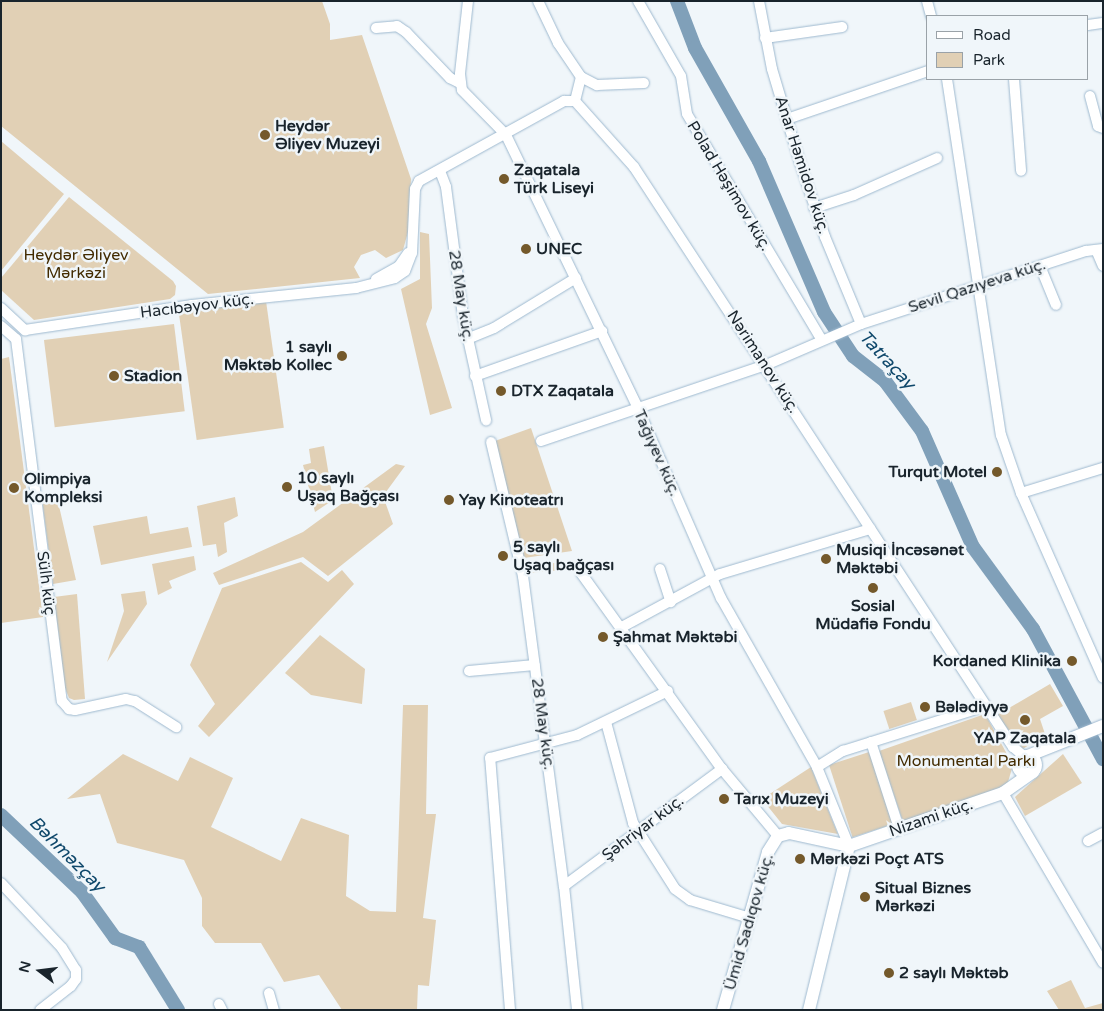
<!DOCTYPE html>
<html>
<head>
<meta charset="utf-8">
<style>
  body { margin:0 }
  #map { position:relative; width:1104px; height:1011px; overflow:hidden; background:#f0f6fa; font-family:"Varela Round",sans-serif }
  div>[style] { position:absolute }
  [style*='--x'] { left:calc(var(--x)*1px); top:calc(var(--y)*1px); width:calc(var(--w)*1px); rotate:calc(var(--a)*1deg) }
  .green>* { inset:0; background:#e1d0b5; transform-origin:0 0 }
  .river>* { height:14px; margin:-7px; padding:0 7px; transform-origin:7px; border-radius:7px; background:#80a0b9 }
  .roads { filter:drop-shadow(0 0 1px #9eb9cf) drop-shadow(0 0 1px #9eb9cf) }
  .minor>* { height:10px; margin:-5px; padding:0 5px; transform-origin:5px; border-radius:5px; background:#fff }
  .major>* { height:12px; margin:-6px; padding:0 6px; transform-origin:6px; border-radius:6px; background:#fff }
  .major>.ring { margin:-6px; padding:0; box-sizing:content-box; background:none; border:12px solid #fff; border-radius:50% }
  .dots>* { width:14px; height:14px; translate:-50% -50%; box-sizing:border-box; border:2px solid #f0f6fa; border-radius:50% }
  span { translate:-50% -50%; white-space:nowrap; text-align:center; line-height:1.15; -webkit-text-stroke:5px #f0f6fa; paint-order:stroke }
  .poi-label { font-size:16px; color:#19242c; font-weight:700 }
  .left { translate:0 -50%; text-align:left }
  .right { translate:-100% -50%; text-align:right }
  .street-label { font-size:16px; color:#19242c }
  .park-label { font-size:16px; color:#422b00 }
  .water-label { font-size:18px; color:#0f486b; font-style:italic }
  .frame { position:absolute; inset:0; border:2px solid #19242c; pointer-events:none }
  .legend { position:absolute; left:926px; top:15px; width:162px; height:65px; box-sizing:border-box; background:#f0f6fa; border:1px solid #9aa2a8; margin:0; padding:6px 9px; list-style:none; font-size:15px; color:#19242c }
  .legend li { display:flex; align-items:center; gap:10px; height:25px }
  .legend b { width:25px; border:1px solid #9aa2a8 }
  .north { position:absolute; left:15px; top:946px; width:50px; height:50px; -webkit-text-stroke:4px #f0f6fa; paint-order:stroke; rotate:285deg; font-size:14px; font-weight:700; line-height:20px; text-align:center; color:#19242c }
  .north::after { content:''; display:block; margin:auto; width:18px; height:22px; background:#19242c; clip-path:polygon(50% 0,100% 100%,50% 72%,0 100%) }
</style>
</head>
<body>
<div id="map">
  <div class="green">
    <i style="clip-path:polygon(1px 1px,322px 1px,330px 24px,330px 40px,362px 35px,411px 179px,408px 232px,403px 250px,386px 258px,375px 250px,361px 255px,354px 267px,360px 278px,208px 294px,1px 126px)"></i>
    <i style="clip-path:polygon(1px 141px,64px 194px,1px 271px)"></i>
    <i style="clip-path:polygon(69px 197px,173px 281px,176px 286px,175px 295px,170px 299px,34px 320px,1px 290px,1px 278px)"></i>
    <i style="clip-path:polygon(420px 232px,429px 234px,432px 308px,426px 324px,452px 408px,430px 415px,401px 289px,420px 279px)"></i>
    <i style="left:266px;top:301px;width:128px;height:88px;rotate:82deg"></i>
    <i style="left:174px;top:324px;width:88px;height:131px;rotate:83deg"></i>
    <i style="clip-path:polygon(9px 357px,43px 617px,1px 623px,1px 359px)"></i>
    <i style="clip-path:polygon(531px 428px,572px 551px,524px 558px,495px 441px)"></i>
    <i style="clip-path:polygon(324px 446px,333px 500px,315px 512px,303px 465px,311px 463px,309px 449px)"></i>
    <i style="clip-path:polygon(396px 464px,405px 466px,383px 496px,393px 524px,328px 576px,303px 557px,219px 585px,213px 573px,303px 532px)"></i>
    <i style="clip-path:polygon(72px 494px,74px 502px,59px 506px,76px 580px,53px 584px,42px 500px)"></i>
    <i style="clip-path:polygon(235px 497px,238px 516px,224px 523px,227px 552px,218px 557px,216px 544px,203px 546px,197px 506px)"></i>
    <i style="clip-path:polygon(147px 516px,150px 534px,188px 527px,192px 547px,101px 565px,93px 526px)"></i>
    <i style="clip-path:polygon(194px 556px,196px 570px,169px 581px,172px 588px,158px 595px,152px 564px)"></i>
    <i style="clip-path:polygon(301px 562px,328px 582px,342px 570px,354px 584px,209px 737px,198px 726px,215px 704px,190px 665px,222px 588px)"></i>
    <i style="clip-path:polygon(568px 562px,575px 569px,529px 573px,527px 565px)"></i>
    <i style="clip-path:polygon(145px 591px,147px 604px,107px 662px,124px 611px,121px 594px)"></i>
    <i style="clip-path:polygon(77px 594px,85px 699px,74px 700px,69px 698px,65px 688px,54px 597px)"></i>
    <i style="clip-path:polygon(320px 635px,365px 669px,362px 704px,311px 695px,285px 673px)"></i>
    <i style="clip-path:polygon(1050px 684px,1063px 706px,1040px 719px,1045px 734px,1023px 749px,997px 715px)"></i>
    <i style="left:911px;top:702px;width:19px;height:29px;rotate:72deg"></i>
    <i style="clip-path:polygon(403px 705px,428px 705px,426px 814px,436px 814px,423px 918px,436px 920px,429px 986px,418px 985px,417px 1010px,342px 1010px,319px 975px,284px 982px,261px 943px,215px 943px,202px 926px,202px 898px,184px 860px,117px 843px,100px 794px,67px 799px,123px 754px,178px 781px,190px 757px,233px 778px,211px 827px,281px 861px,301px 818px,349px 835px,346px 896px,370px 911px,396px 912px)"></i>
    <i style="clip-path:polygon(985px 714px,1013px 765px,1008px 782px,1002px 788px,903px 822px,879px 751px)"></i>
    <i style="left:869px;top:752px;width:76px;height:42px;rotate:72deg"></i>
    <i style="clip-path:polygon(1063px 754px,1082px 783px,1025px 816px,1015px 797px)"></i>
    <i style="clip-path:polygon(811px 767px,837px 832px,838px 834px,782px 824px,762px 799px)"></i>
    <i style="clip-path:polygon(1071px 980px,1085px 1008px,1103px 1003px,1103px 1010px,1059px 1010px,1047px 991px)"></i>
  </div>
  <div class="river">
    <i style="--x:677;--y:1;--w:50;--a:69"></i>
    <i style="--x:695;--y:48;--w:130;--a:60.5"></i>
    <i style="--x:759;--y:161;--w:164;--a:66.7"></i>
    <i style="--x:824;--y:312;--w:53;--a:56.6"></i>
    <i style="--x:853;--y:356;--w:41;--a:38"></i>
    <i style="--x:885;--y:381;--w:62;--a:53.5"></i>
    <i style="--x:922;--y:431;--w:127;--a:66.3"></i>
    <i style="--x:973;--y:547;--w:102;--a:53.8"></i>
    <i style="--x:1033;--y:629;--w:148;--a:61.7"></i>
    <i style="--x:1;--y:815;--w:112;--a:43.5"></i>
    <i style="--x:82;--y:892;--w:57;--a:54.3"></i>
    <i style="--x:115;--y:938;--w:26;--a:21"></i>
    <i style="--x:139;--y:947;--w:74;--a:58.2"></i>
  </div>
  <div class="roads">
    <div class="minor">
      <i style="--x:468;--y:1;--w:73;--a:96.3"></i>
      <i style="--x:460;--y:74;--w:16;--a:83"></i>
      <i style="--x:462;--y:90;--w:63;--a:45.6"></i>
      <i style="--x:506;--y:135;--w:301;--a:64.2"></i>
      <i style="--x:637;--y:406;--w:210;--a:66.4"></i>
      <i style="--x:721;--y:598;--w:194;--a:60.4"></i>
      <i style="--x:538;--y:1;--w:47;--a:64.5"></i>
      <i style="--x:558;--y:43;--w:41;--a:55.9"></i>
      <i style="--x:581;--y:77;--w:18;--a:27"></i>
      <i style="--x:597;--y:85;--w:47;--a:-2.4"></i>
      <i style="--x:638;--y:1;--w:86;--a:60.2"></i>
      <i style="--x:681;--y:76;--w:38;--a:81"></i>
      <i style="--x:687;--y:114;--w:262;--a:59.2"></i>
      <i style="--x:759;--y:1;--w:69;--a:79.2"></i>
      <i style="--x:772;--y:69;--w:98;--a:73.4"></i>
      <i style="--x:800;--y:163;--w:78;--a:71.3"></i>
      <i style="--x:825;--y:237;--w:94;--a:67.5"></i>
      <i style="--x:927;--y:1;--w:16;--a:75"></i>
      <i style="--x:1088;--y:25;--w:15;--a:-8"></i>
      <i style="--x:376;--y:28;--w:21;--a:-5"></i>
      <i style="--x:397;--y:26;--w:11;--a:34"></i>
      <i style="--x:406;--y:32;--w:64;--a:46.3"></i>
      <i style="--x:450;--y:78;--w:11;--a:27"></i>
      <i style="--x:765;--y:38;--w:78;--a:-8.1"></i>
      <i style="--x:947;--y:79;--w:360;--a:81.4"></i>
      <i style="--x:1001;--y:435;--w:61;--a:71"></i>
      <i style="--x:1021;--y:493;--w:202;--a:66.1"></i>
      <i style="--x:1014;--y:79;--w:92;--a:85.6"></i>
      <i style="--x:1090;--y:96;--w:31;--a:75"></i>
      <i style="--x:1098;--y:126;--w:5;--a:22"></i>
      <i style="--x:575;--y:101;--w:25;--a:-76"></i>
      <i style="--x:787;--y:119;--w:149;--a:-18.8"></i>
      <i style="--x:440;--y:171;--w:17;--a:69"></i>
      <i style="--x:446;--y:187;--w:130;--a:82.5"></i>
      <i style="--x:463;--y:316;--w:107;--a:77.5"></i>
      <i style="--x:814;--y:208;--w:42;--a:-18"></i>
      <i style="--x:854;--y:195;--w:91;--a:-24"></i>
      <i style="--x:1097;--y:252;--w:15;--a:67"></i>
      <i style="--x:1040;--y:266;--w:42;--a:67.7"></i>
      <i style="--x:376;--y:279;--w:26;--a:-29"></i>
      <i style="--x:399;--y:266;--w:16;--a:-55"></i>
      <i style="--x:1;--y:308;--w:33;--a:43"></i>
      <i style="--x:1;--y:326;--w:20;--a:41"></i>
      <i style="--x:25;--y:330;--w:169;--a:-8.5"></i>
      <i style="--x:192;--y:305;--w:165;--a:-5.9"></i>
      <i style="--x:356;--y:288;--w:40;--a:-14.4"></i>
      <i style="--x:395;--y:278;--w:12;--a:-35"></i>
      <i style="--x:405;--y:271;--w:19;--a:-69"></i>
      <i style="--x:412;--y:253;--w:64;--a:-87.3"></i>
      <i style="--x:415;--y:189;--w:9;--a:-63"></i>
      <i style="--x:419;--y:181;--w:166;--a:-28.9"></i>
      <i style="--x:564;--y:101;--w:11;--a:0"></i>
      <i style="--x:575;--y:101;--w:89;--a:48.2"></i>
      <i style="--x:634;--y:167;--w:693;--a:56.84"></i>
      <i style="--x:1013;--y:747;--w:16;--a:40"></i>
      <i style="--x:16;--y:339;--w:365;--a:82.8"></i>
      <i style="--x:62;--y:701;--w:11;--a:49"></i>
      <i style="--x:69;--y:709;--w:6;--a:9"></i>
      <i style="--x:75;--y:710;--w:52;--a:-12.2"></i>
      <i style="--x:126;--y:699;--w:9;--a:13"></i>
      <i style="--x:135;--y:701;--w:49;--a:32.4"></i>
      <i style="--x:467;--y:339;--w:29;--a:-22"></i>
      <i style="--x:494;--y:328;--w:96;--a:-31.4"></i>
      <i style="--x:475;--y:376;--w:135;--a:-19.5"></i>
      <i style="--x:541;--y:441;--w:237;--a:-18.7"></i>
      <i style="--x:766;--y:365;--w:103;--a:-23.3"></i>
      <i style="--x:861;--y:324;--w:237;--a:-18"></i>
      <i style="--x:1086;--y:251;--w:17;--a:-7"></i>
      <i style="--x:491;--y:442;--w:138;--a:76.6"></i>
      <i style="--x:523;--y:576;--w:313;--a:82.5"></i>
      <i style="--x:564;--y:886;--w:125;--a:84"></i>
      <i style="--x:1021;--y:493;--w:86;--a:-17"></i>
      <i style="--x:660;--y:569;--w:35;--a:72"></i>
      <i style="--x:581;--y:573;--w:241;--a:54.3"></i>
      <i style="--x:722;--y:769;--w:87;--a:50.1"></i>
      <i style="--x:622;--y:627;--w:111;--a:-28.4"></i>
      <i style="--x:720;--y:574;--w:157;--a:-16.7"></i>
      <i style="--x:469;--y:671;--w:66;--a:-5.2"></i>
      <i style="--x:606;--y:722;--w:105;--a:75"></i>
      <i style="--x:633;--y:823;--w:78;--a:57.5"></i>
      <i style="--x:675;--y:889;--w:19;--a:36"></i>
      <i style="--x:690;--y:900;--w:63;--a:16.7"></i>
      <i style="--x:871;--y:742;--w:90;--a:72"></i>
      <i style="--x:1003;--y:793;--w:197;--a:59.5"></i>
      <i style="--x:1088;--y:841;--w:17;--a:-28"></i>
      <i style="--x:849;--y:846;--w:85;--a:-112.1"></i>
      <i style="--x:817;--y:767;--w:31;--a:-32"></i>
      <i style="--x:843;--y:751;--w:150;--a:-17.5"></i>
      <i style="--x:1;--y:883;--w:89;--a:46.8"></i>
      <i style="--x:62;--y:948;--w:26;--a:58"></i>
      <i style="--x:76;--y:970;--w:9;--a:90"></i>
      <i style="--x:76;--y:979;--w:9;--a:126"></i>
      <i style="--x:71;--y:986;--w:39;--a:142"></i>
      <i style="--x:564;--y:886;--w:197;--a:-36.5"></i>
      <i style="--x:269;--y:993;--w:18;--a:74"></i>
      <i style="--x:219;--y:1004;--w:7;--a:63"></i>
      <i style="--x:510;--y:1010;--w:253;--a:-94.5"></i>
      <i style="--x:490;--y:758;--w:90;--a:-14.8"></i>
      <i style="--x:577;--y:735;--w:101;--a:-25.8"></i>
    </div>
    <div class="major">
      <i class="ring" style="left:1018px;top:756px;width:6px;height:6px"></i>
      <i style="--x:1025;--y:757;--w:84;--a:-21.7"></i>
      <i style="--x:723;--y:1010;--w:164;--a:-74.1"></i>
      <i style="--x:768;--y:852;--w:19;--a:-58"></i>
      <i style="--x:778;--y:836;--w:11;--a:-15"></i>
      <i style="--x:789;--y:833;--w:61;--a:12.2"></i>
      <i style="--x:849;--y:846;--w:163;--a:-19"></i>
      <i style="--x:1003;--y:793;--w:37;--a:-35"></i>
      <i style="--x:809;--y:1010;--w:169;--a:-76.3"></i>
    </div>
  </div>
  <div class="dots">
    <i style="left:265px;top:135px;background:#74592b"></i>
    <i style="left:504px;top:179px;background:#74592b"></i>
    <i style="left:526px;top:249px;background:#74592b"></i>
    <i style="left:342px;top:356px;background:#74592b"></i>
    <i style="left:114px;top:376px;background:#74592b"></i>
    <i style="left:501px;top:391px;background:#74592b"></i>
    <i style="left:997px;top:472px;background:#74592b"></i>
    <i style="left:287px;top:487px;background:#74592b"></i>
    <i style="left:14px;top:488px;background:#74592b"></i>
    <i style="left:449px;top:500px;background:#74592b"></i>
    <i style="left:503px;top:556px;background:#74592b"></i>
    <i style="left:826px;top:559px;background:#74592b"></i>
    <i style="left:873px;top:588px;background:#74592b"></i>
    <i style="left:603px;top:637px;background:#74592b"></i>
    <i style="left:1072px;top:661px;background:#74592b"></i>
    <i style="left:925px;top:707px;background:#74592b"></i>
    <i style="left:1025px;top:720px;background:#74592b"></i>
    <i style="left:724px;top:799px;background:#74592b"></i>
    <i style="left:800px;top:859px;background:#74592b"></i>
    <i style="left:865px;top:897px;background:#74592b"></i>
    <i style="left:889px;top:973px;background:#74592b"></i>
  </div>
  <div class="poi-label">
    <span class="left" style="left:275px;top:135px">Heydər<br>Əliyev Muzeyi</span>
    <span class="left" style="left:514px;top:179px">Zaqatala<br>Türk Liseyi</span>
    <span class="left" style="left:536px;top:249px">UNEC</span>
    <span class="right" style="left:332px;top:356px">1 saylı<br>Məktəb Kollec</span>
    <span class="left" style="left:124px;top:376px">Stadion</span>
    <span class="left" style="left:511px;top:391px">DTX Zaqatala</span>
    <span class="right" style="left:987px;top:472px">Turqut Motel</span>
    <span class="left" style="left:297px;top:487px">10 saylı<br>Uşaq Bağçası</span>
    <span class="left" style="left:24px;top:488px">Olimpiya<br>Kompleksi</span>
    <span class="left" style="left:459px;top:500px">Yay Kinoteatrı</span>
    <span class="left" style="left:513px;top:556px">5 saylı<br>Uşaq bağçası</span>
    <span class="left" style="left:836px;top:559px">Musiqi İncəsənət<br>Məktəbi</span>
    <span style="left:873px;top:615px">Sosial<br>Müdafiə Fondu</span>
    <span class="left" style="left:613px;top:637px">Şahmat Məktəbi</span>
    <span class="right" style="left:1061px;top:661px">Kordaned Klinika</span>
    <span class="left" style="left:935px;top:707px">Bələdiyyə</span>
    <span style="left:1025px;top:738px">YAP Zaqatala</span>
    <span class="left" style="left:734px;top:799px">Tarıx Muzeyi</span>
    <span class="left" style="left:810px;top:859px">Mərkəzi Poçt ATS</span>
    <span class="left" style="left:875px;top:897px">Situal Biznes<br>Mərkəzi</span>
    <span class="left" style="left:899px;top:973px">2 saylı Məktəb</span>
  </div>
  <div class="street-label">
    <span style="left:802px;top:165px;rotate:72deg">Anar Həmidov küç.</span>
    <span style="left:729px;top:186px;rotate:59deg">Polad Həşimov küç.</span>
    <span style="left:977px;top:286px;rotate:-18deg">Sevil Qazıyeva küç.</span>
    <span style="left:461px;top:296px;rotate:81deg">28 May küç.</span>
    <span style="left:197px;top:306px;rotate:-7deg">Hacıbəyov küç.</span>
    <span style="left:763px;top:362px;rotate:57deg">Nərimanov küç.</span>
    <span style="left:657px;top:453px;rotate:66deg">Tağıyev küç.</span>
    <span style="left:46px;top:583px;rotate:83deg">Sülh küç</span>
    <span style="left:543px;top:724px;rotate:82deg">28 May küç.</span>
    <span style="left:931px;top:818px;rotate:-19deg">Nizami küç.</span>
    <span style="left:643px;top:828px;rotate:-37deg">Şəhriyar küç.</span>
    <span style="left:749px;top:922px;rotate:-74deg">Ümid Sadıqov küç.</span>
  </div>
  <div class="park-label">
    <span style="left:76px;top:264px">Heydər Əliyev<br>Mərkəzi</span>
    <span style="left:966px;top:761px">Monumental Parkı</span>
  </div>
  <div class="water-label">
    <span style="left:887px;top:360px;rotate:47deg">Tatraçay</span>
    <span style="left:67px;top:854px;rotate:45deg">Bəhməzçay</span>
  </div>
  <div class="frame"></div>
  <ul class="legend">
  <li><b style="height:6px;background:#fff"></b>Road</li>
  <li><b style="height:14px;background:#e1d0b5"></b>Park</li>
  </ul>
  <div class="north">N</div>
</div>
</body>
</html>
